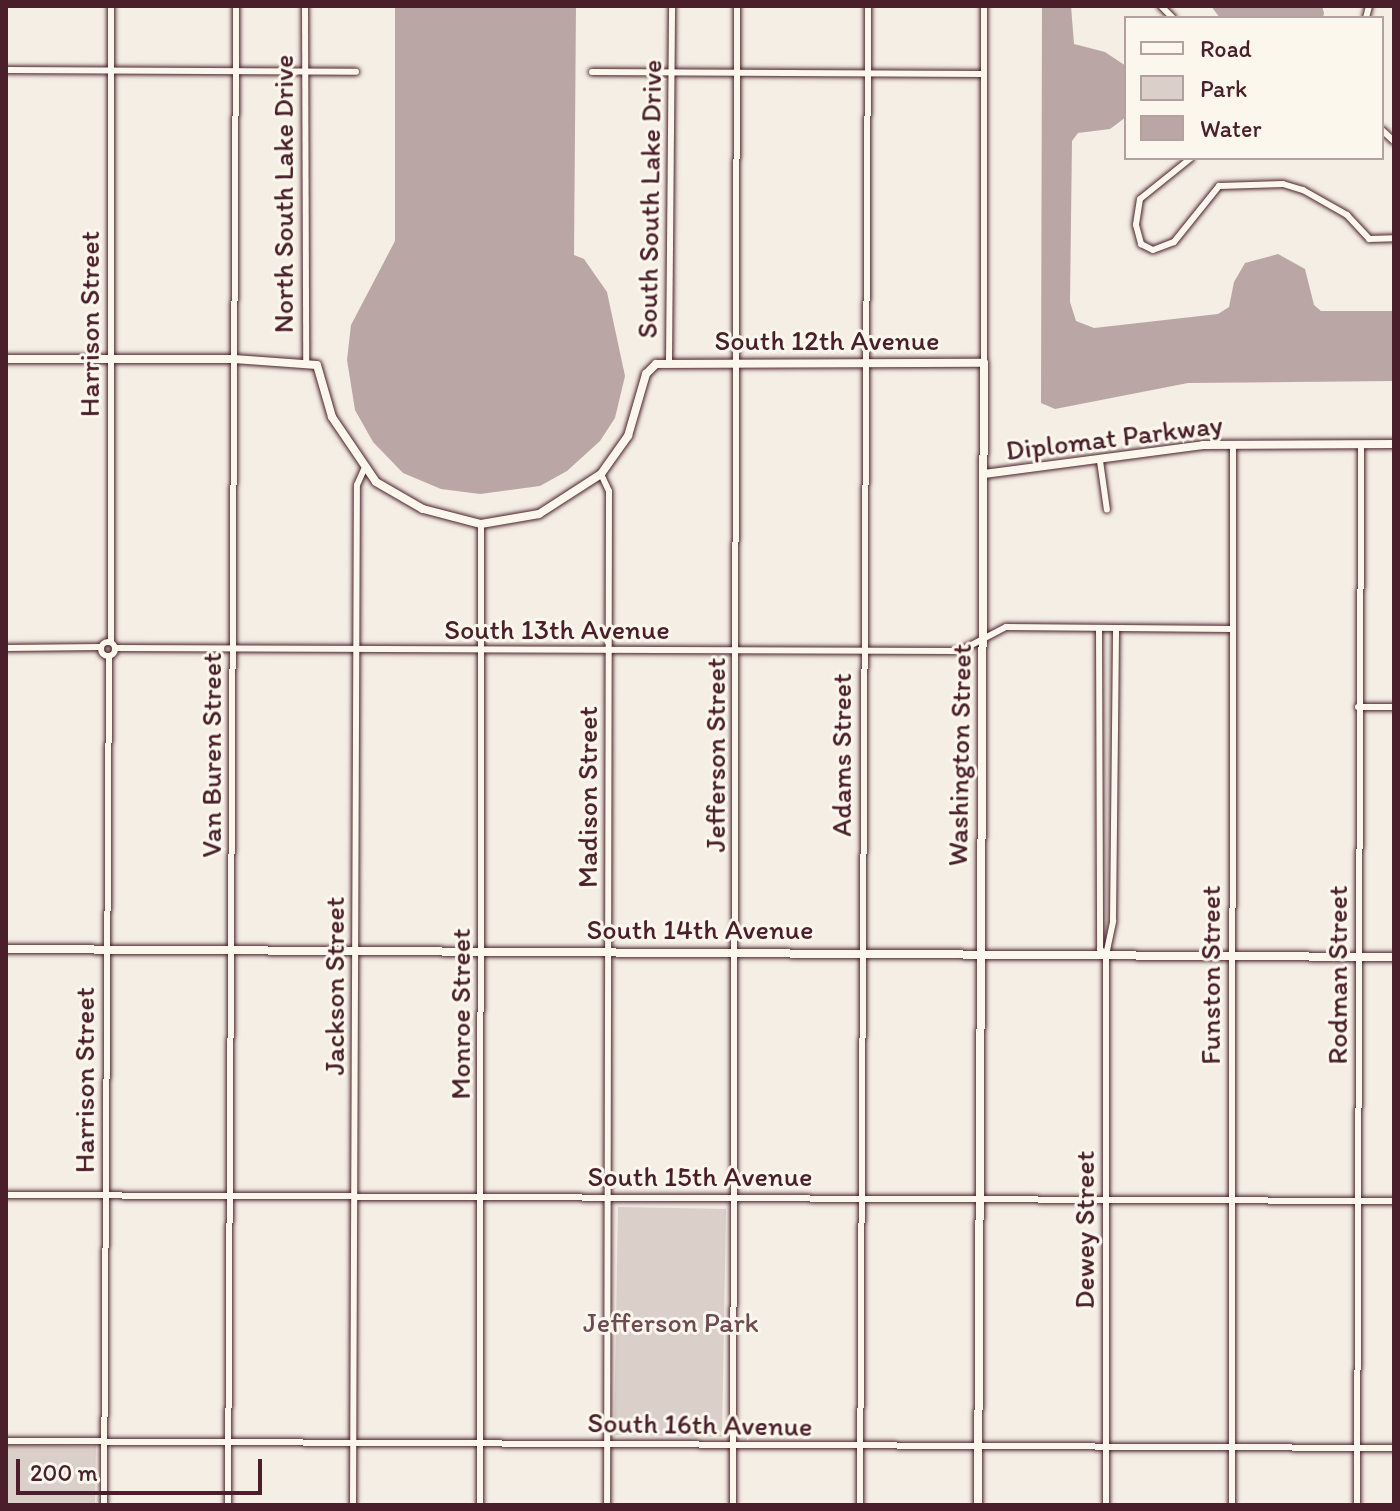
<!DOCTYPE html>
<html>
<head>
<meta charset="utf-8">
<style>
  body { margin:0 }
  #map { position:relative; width:1400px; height:1511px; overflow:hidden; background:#f4eee4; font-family:Itim,sans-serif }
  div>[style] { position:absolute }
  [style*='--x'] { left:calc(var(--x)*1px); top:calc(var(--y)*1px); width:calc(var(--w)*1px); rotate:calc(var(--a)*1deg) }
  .green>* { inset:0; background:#dbd0c9; transform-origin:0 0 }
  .water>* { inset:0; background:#baa7a5 }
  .roads { filter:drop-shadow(0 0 2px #4a1f2b) drop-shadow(0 0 2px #4a1f2b) }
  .minor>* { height:6px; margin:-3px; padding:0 3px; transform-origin:3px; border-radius:3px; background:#fbf7ec }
  .minor>.ring { margin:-3px; padding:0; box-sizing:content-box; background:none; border:6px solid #fbf7ec; border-radius:50% }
  .tertiary>* { height:8px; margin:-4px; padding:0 4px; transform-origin:4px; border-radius:4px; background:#fbf7ec }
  span { translate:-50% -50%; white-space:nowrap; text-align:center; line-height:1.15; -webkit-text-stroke:6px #fbf7ec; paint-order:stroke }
  .street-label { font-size:28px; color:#4a1f2b }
  .park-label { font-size:28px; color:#6e4b52 }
  .frame { position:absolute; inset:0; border:8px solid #4a1f2b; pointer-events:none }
  .legend { position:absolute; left:1124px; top:16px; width:260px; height:144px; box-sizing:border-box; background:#fbf7ec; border:2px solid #b4a19f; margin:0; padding:10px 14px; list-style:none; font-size:24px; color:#4a1f2b }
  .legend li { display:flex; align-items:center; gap:16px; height:40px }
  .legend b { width:40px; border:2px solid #b4a19f }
  .scale { position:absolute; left:16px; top:1459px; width:246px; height:36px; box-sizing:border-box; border:4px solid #4a1f2b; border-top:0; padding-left:10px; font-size:24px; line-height:28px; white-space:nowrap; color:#4a1f2b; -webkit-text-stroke:6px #fbf7ec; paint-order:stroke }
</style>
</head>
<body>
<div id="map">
  <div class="green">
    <i style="left:618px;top:1207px;width:108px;height:228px;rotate:1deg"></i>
    <i style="left:6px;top:1445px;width:90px;height:60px;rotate:1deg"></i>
  </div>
  <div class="water">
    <i style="clip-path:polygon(395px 6px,576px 6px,574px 255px,584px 259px,607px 292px,625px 376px,615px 418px,600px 441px,567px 471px,540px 486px,480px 494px,441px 489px,403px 473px,373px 442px,355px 410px,347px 360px,351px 325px,395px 241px)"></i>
    <i style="clip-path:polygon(1042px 6px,1071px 6px,1074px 44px,1105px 52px,1126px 66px,1126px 117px,1110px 129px,1078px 133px,1072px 141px,1070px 302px,1076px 321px,1094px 328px,1218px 314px,1229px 307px,1234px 282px,1245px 263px,1278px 254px,1305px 269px,1314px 305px,1321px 311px,1394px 311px,1394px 381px,1188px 383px,1055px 409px,1041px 403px)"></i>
    <i style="clip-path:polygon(1211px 6px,1322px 6px,1324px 13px,1323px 18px,1220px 18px)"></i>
  </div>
  <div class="roads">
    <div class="minor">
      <i style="--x:305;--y:6;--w:356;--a:89.8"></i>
      <i style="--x:1161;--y:6;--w:17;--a:45"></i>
      <i style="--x:1366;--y:18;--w:12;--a:-76"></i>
      <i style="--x:6;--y:70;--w:350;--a:0.3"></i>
      <i style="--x:592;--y:72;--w:392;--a:0.3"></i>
      <i style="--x:1382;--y:130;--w:16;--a:43"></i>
      <i style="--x:1191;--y:158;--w:65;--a:141.2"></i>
      <i style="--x:1140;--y:199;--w:26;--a:99"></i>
      <i style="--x:1136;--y:225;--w:20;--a:75"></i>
      <i style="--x:1141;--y:244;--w:13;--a:27"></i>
      <i style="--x:1153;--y:250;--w:22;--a:-21"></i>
      <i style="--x:1174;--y:242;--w:72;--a:-51.2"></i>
      <i style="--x:1219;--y:186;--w:64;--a:-1.8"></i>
      <i style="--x:1283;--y:184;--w:21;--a:17"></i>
      <i style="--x:1303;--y:190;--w:51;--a:29.6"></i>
      <i style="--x:1347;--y:215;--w:33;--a:47"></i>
      <i style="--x:1369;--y:239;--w:25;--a:-2"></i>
      <i style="--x:669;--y:360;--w:354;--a:-89.5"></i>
      <i style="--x:984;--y:363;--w:357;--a:-90"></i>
      <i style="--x:1100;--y:461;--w:49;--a:81.9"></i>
      <i style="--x:601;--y:474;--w:19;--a:65"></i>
      <i style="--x:609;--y:491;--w:1014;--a:90.11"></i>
      <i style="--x:1099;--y:628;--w:321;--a:89.8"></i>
      <i style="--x:1100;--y:949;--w:8;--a:45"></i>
      <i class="ring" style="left:101px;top:642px;width:8px;height:8px"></i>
      <i style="--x:111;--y:642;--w:636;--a:-90"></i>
      <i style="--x:6;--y:648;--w:95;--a:-0.6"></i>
      <i style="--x:115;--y:648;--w:845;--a:0.2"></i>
      <i style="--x:960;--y:651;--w:52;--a:-27.6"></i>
      <i style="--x:1006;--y:627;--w:226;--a:0.5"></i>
      <i style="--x:1358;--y:707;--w:36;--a:0"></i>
      <i style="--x:6;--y:1195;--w:1388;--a:0.25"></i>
      <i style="--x:6;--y:1441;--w:1388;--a:0.29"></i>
      <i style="--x:104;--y:1505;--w:849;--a:-89.66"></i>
      <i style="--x:228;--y:1505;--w:1499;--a:-89.69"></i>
      <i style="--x:353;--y:1505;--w:1020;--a:-89.78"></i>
      <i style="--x:357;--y:485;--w:17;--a:-66"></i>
      <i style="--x:480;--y:1505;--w:981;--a:-89.94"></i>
      <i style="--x:733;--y:1505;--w:1499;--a:-89.85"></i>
      <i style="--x:860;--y:1505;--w:1499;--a:-89.69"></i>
      <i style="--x:1106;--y:1505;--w:550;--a:-90"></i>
      <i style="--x:1106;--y:955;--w:35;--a:-78"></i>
      <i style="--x:1113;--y:921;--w:293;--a:-89.4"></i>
      <i style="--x:1232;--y:1505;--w:1060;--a:-89.95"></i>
      <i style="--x:1357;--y:1505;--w:1060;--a:-89.78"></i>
    </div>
    <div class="tertiary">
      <i style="--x:6;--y:359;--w:228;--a:0"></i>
      <i style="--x:234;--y:359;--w:83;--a:4.1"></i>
      <i style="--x:317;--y:365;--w:54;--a:73.9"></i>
      <i style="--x:332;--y:417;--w:78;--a:55.9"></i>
      <i style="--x:376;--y:482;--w:54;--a:29.9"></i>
      <i style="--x:423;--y:509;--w:60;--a:14.5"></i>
      <i style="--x:481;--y:524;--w:59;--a:-9.8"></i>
      <i style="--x:539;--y:514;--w:74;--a:-32.8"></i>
      <i style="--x:601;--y:474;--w:47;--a:-54.6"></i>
      <i style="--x:628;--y:436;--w:65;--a:-73.8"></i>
      <i style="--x:646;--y:374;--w:14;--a:-45"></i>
      <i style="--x:656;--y:364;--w:328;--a:-0.2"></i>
      <i style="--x:984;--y:363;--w:1142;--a:90.3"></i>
      <i style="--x:984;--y:474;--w:221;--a:-7.5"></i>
      <i style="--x:1203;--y:445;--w:191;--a:-0.3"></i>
      <i style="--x:6;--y:949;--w:1388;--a:0.33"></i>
    </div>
  </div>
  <div class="street-label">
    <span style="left:283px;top:194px;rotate:-90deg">North South Lake Drive</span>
    <span style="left:649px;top:199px;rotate:-89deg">South South Lake Drive</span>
    <span style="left:89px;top:324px;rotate:-90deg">Harrison Street</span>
    <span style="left:827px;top:340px">South 12th Avenue</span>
    <span style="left:1114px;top:437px;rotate:-7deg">Diplomat Parkway</span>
    <span style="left:557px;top:629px">South 13th Avenue</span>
    <span style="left:211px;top:755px;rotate:-90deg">Van Buren Street</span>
    <span style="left:715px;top:755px;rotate:-90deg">Jefferson Street</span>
    <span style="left:841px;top:755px;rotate:-90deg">Adams Street</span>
    <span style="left:959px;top:755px;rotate:-89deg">Washington Street</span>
    <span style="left:587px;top:797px;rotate:-90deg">Madison Street</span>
    <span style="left:700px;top:929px">South 14th Avenue</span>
    <span style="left:1210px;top:975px;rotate:-90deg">Funston Street</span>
    <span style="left:1337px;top:975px;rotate:-90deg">Rodman Street</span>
    <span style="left:334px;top:986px;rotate:-90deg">Jackson Street</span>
    <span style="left:460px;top:1014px;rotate:-90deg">Monroe Street</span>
    <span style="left:84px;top:1080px;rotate:-90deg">Harrison Street</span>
    <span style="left:700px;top:1176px">South 15th Avenue</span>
    <span style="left:1084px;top:1230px;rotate:-90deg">Dewey Street</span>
    <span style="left:700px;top:1424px;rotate:1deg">South 16th Avenue</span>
  </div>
  <div class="park-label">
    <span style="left:671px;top:1322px">Jefferson Park</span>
  </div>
  <div class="frame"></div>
  <ul class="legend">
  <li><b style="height:10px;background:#fbf7ec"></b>Road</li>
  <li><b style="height:22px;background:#dbd0c9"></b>Park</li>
  <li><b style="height:22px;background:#baa7a5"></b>Water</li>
  </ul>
  <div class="scale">200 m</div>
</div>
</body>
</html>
